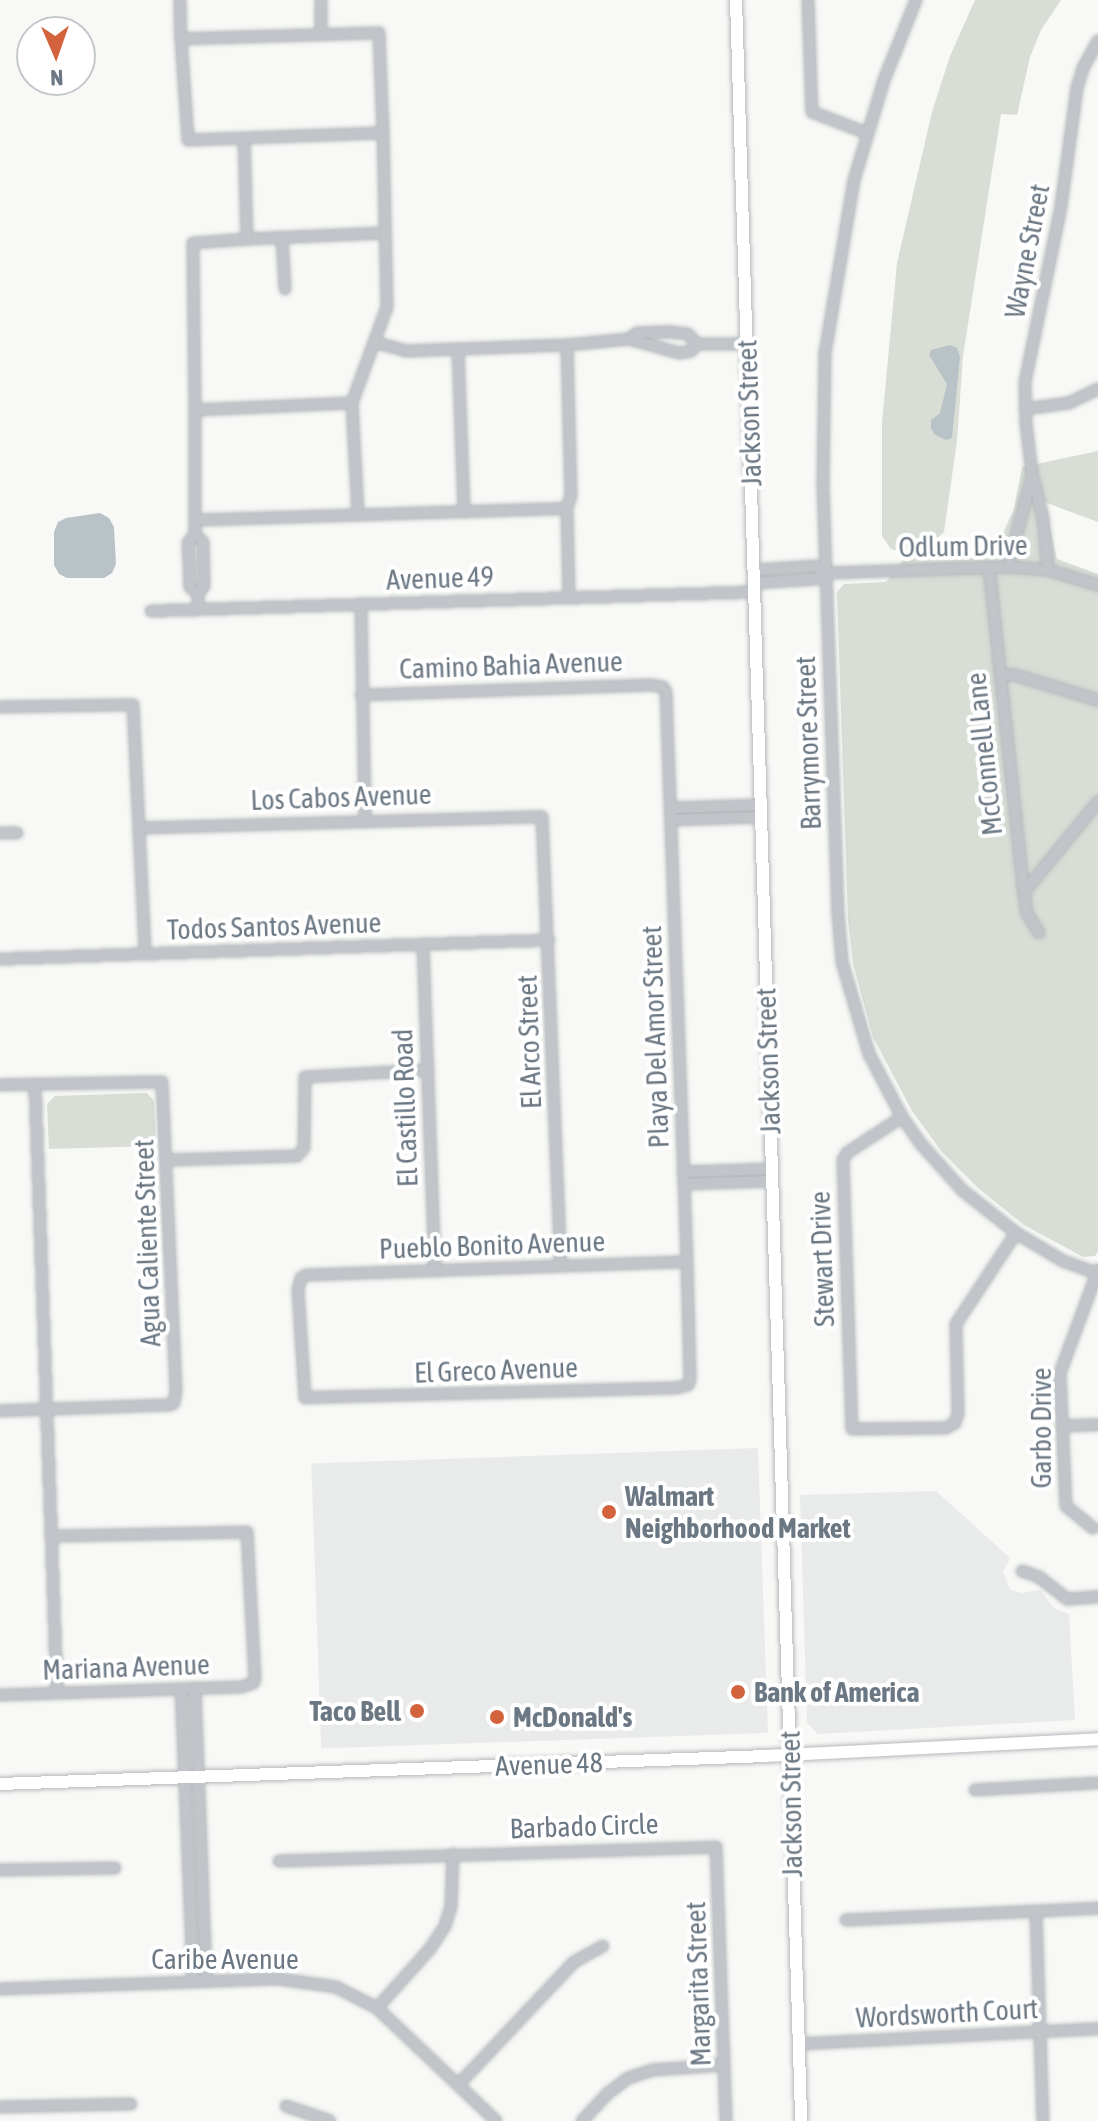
<!DOCTYPE html>
<html>
<head>
<meta charset="utf-8">
<style>
  body { margin:0 }
  #map { position:relative; width:1098px; height:2121px; overflow:hidden; background:#f8f9f6; font-family:"Asap Condensed",sans-serif }
  div>[style] { position:absolute }
  [style*='--x'] { left:calc(var(--x)*1px); top:calc(var(--y)*1px); width:calc(var(--w)*1px); rotate:calc(var(--a)*1deg) }
  .built>* { inset:0; background:#e9eaea; transform-origin:0 0 }
  .green>* { inset:0; background:#d8ddd6 }
  .water>* { inset:0; background:#b9c3c7 }
  .roads { filter:drop-shadow(0 0 2px #b4b8bc) drop-shadow(0 0 2px #b4b8bc) }
  .minor>* { height:10px; margin:-5px; padding:0 5px; transform-origin:5px; border-radius:5px; background:#c1c4c8 }
  .major>* { height:12px; margin:-6px; padding:0 6px; transform-origin:6px; border-radius:6px; background:#fff }
  .dots>* { width:22px; height:22px; translate:-50% -50%; box-sizing:border-box; border:4px solid #fff; border-radius:50% }
  span { translate:-50% -50%; white-space:nowrap; text-align:center; line-height:1.15; -webkit-text-stroke:8px #fff; paint-order:stroke }
  .street-label { font-size:28px; color:#6b7884 }
  .poi-label { font-size:28px; color:#6b7884; font-weight:700 }
  .left { translate:0 -50%; text-align:left }
  .right { translate:-100% -50%; text-align:right }
  .north { position:absolute; left:16px; top:16px; width:80px; height:80px; box-sizing:border-box; background:#fff; border:2px solid #c4c9ce; border-radius:50%; rotate:178deg; font-size:22px; font-weight:700; line-height:32px; text-align:center; color:#6b7884 }
  .north::after { content:''; display:block; margin:auto; width:28px; height:36px; background:#d3633c; clip-path:polygon(50% 0,100% 100%,50% 72%,0 100%) }
</style>
</head>
<body>
<div id="map">
  <div class="built">
    <i style="left:758px;top:1448px;width:285px;height:447px;rotate:88deg"></i>
    <i style="clip-path:polygon(936px 1491px,1010px 1558px,1003px 1572px,1010px 1589px,1022px 1593px,1040px 1590px,1055px 1609px,1069px 1614px,1075px 1720px,818px 1734px,807px 1723px,800px 1495px)"></i>
  </div>
  <div class="green">
    <i style="clip-path:polygon(975px 0,1061px 0,1041px 30px,1030px 57px,1017px 115px,1001px 114px,963px 356px,957px 441px,944px 532px,931px 544px,931px 559px,992px 557px,1014px 509px,1022px 467px,1098px 451px,1098px 522px,1044px 502px,1057px 559px,1098px 574px,1098px 1251px,1095px 1256px,1083px 1257px,1024px 1225px,978px 1188px,942px 1152px,912px 1111px,873px 1037px,853px 964px,848px 920px,837px 592px,844px 584px,886px 582px,903px 560px,903px 553px,891px 549px,882px 536px,882px 422px,897px 263px,932px 112px,950px 56px)"></i>
    <i style="clip-path:polygon(147px 1093px,154px 1101px,156px 1146px,49px 1149px,47px 1104px,55px 1096px)"></i>
  </div>
  <div class="water">
    <i style="clip-path:polygon(950px 345px,957px 348px,960px 357px,952px 438px,946px 440px,934px 434px,931px 428px,931px 420px,940px 413px,947px 384px,929px 355px,931px 350px)"></i>
    <i style="clip-path:polygon(100px 513px,109px 518px,114px 527px,116px 564px,112px 573px,104px 578px,67px 578px,59px 574px,54px 565px,54px 532px,58px 522px,66px 518px)"></i>
  </div>
  <div class="roads">
    <div class="minor">
      <i style="--x:180;--y:0;--w:39;--a:89"></i>
      <i style="--x:321;--y:0;--w:34;--a:90"></i>
      <i style="--x:808;--y:0;--w:112;--a:88"></i>
      <i style="--x:812;--y:112;--w:59;--a:20.9"></i>
      <i style="--x:916;--y:0;--w:86;--a:111.8"></i>
      <i style="--x:884;--y:80;--w:104;--a:106.7"></i>
      <i style="--x:854;--y:180;--w:175;--a:99.5"></i>
      <i style="--x:825;--y:353;--w:133;--a:90.9"></i>
      <i style="--x:823;--y:486;--w:427;--a:88"></i>
      <i style="--x:838;--y:913;--w:49;--a:85.3"></i>
      <i style="--x:842;--y:962;--w:96;--a:73.6"></i>
      <i style="--x:869;--y:1054;--w:71;--a:62.4"></i>
      <i style="--x:902;--y:1117;--w:33;--a:55"></i>
      <i style="--x:921;--y:1144;--w:62;--a:48.3"></i>
      <i style="--x:962;--y:1190;--w:69;--a:38.5"></i>
      <i style="--x:1016;--y:1233;--w:55;--a:30.8"></i>
      <i style="--x:1063;--y:1261;--w:37;--a:20"></i>
      <i style="--x:244;--y:138;--w:101;--a:88.3"></i>
      <i style="--x:247;--y:239;--w:138;--a:-2.5"></i>
      <i style="--x:282;--y:238;--w:51;--a:86.6"></i>
      <i style="--x:629;--y:339;--w:52;--a:15.6"></i>
      <i style="--x:679;--y:353;--w:12;--a:-9"></i>
      <i style="--x:691;--y:351;--w:9;--a:-49"></i>
      <i style="--x:697;--y:344;--w:50;--a:0"></i>
      <i style="--x:377;--y:343;--w:30;--a:15"></i>
      <i style="--x:406;--y:351;--w:52;--a:-2.2"></i>
      <i style="--x:567;--y:345;--w:62;--a:-5.5"></i>
      <i style="--x:629;--y:339;--w:10;--a:-37"></i>
      <i style="--x:637;--y:333;--w:33;--a:-2"></i>
      <i style="--x:670;--y:332;--w:18;--a:6"></i>
      <i style="--x:688;--y:334;--w:13;--a:48"></i>
      <i style="--x:352;--y:403;--w:102;--a:-70"></i>
      <i style="--x:387;--y:307;--w:174;--a:-91.3"></i>
      <i style="--x:383;--y:133;--w:100;--a:-92.3"></i>
      <i style="--x:379;--y:33;--w:198;--a:178.3"></i>
      <i style="--x:181;--y:39;--w:101;--a:86"></i>
      <i style="--x:188;--y:140;--w:195;--a:-2.1"></i>
      <i style="--x:1025;--y:409;--w:44;--a:-7.8"></i>
      <i style="--x:1069;--y:403;--w:32;--a:-26"></i>
      <i style="--x:195;--y:410;--w:167;--a:-90.7"></i>
      <i style="--x:193;--y:243;--w:54;--a:-4.2"></i>
      <i style="--x:464;--y:512;--w:163;--a:-92.1"></i>
      <i style="--x:458;--y:349;--w:109;--a:-2.1"></i>
      <i style="--x:567;--y:345;--w:150;--a:88.5"></i>
      <i style="--x:571;--y:495;--w:14;--a:107"></i>
      <i style="--x:195;--y:520;--w:110;--a:-90"></i>
      <i style="--x:195;--y:410;--w:157;--a:-2.6"></i>
      <i style="--x:352;--y:403;--w:112;--a:86.9"></i>
      <i style="--x:195;--y:534;--w:11;--a:45"></i>
      <i style="--x:203;--y:542;--w:44;--a:88.7"></i>
      <i style="--x:204;--y:586;--w:10;--a:127"></i>
      <i style="--x:198;--y:594;--w:16;--a:90"></i>
      <i style="--x:989;--y:567;--w:327;--a:83.9"></i>
      <i style="--x:1024;--y:892;--w:21;--a:82"></i>
      <i style="--x:1027;--y:913;--w:23;--a:59"></i>
      <i style="--x:1008;--y:567;--w:94;--a:-75.2"></i>
      <i style="--x:755;--y:570;--w:62;--a:-3.7"></i>
      <i style="--x:817;--y:566;--w:11;--a:38"></i>
      <i style="--x:1048;--y:570;--w:52;--a:-95.5"></i>
      <i style="--x:1043;--y:518;--w:45;--a:-104"></i>
      <i style="--x:1032;--y:474;--w:51;--a:-96.7"></i>
      <i style="--x:1026;--y:423;--w:41;--a:-91.4"></i>
      <i style="--x:1025;--y:382;--w:180;--a:-78.4"></i>
      <i style="--x:1061;--y:206;--w:119;--a:-82.3"></i>
      <i style="--x:1077;--y:88;--w:21;--a:-73"></i>
      <i style="--x:1083;--y:68;--w:31;--a:-61"></i>
      <i style="--x:755;--y:583;--w:62;--a:-3.7"></i>
      <i style="--x:817;--y:579;--w:11;--a:-34"></i>
      <i style="--x:826;--y:573;--w:182;--a:-1.9"></i>
      <i style="--x:1008;--y:567;--w:40;--a:4.3"></i>
      <i style="--x:1048;--y:570;--w:52;--a:16.7"></i>
      <i style="--x:198;--y:594;--w:11;--a:-139"></i>
      <i style="--x:190;--y:587;--w:25;--a:-92"></i>
      <i style="--x:189;--y:562;--w:19;--a:-93"></i>
      <i style="--x:188;--y:543;--w:11;--a:-52"></i>
      <i style="--x:195;--y:534;--w:14;--a:-90"></i>
      <i style="--x:195;--y:520;--w:372;--a:-1.8"></i>
      <i style="--x:567;--y:508;--w:89;--a:88.7"></i>
      <i style="--x:361;--y:605;--w:216;--a:88.9"></i>
      <i style="--x:151;--y:611;--w:604;--a:-1.8"></i>
      <i style="--x:1000;--y:675;--w:15;--a:0"></i>
      <i style="--x:1015;--y:675;--w:87;--a:16.8"></i>
      <i style="--x:361;--y:695;--w:290;--a:-2"></i>
      <i style="--x:651;--y:685;--w:12;--a:9"></i>
      <i style="--x:663;--y:687;--w:6;--a:59"></i>
      <i style="--x:666;--y:692;--w:570;--a:87.89"></i>
      <i style="--x:687;--y:1262;--w:118;--a:88.5"></i>
      <i style="--x:690;--y:1380;--w:5;--a:112"></i>
      <i style="--x:688;--y:1385;--w:12;--a:166"></i>
      <i style="--x:676;--y:1388;--w:371;--a:178.5"></i>
      <i style="--x:305;--y:1398;--w:108;--a:-93.7"></i>
      <i style="--x:298;--y:1290;--w:12;--a:-76"></i>
      <i style="--x:301;--y:1278;--w:6;--a:-31"></i>
      <i style="--x:306;--y:1275;--w:381;--a:-2"></i>
      <i style="--x:0;--y:707;--w:133;--a:-0.9"></i>
      <i style="--x:133;--y:705;--w:249;--a:87.2"></i>
      <i style="--x:671;--y:808;--w:88;--a:-2"></i>
      <i style="--x:671;--y:820;--w:88;--a:-2"></i>
      <i style="--x:140;--y:828;--w:402;--a:-1.6"></i>
      <i style="--x:542;--y:817;--w:449;--a:87.6"></i>
      <i style="--x:0;--y:833;--w:17;--a:0"></i>
      <i style="--x:1024;--y:892;--w:117;--a:-50.6"></i>
      <i style="--x:423;--y:944;--w:327;--a:87.9"></i>
      <i style="--x:0;--y:959;--w:549;--a:-1.98"></i>
      <i style="--x:35;--y:1084;--w:609;--a:87.93"></i>
      <i style="--x:0;--y:1085;--w:162;--a:-1.1"></i>
      <i style="--x:162;--y:1082;--w:308;--a:87.4"></i>
      <i style="--x:176;--y:1390;--w:13;--a:99"></i>
      <i style="--x:174;--y:1403;--w:5;--a:158"></i>
      <i style="--x:169;--y:1405;--w:169;--a:178"></i>
      <i style="--x:902;--y:1117;--w:66;--a:146.8"></i>
      <i style="--x:847;--y:1153;--w:8;--a:120"></i>
      <i style="--x:843;--y:1160;--w:269;--a:88.1"></i>
      <i style="--x:852;--y:1429;--w:94;--a:-0.6"></i>
      <i style="--x:946;--y:1428;--w:10;--a:-29"></i>
      <i style="--x:955;--y:1423;--w:9;--a:-72"></i>
      <i style="--x:958;--y:1414;--w:90;--a:-91.3"></i>
      <i style="--x:956;--y:1324;--w:109;--a:-56.6"></i>
      <i style="--x:168;--y:1160;--w:129;--a:-1.8"></i>
      <i style="--x:297;--y:1156;--w:11;--a:-49"></i>
      <i style="--x:304;--y:1148;--w:71;--a:-89.2"></i>
      <i style="--x:305;--y:1077;--w:123;--a:-3.3"></i>
      <i style="--x:683;--y:1172;--w:88;--a:-2"></i>
      <i style="--x:684;--y:1184;--w:88;--a:-2"></i>
      <i style="--x:1062;--y:1426;--w:36;--a:-2"></i>
      <i style="--x:1093;--y:1528;--w:35;--a:-141"></i>
      <i style="--x:1066;--y:1506;--w:133;--a:-92.6"></i>
      <i style="--x:1060;--y:1373;--w:110;--a:-69.7"></i>
      <i style="--x:1022;--y:1571;--w:18;--a:19"></i>
      <i style="--x:1039;--y:1577;--w:36;--a:38"></i>
      <i style="--x:1067;--y:1599;--w:31;--a:-4"></i>
      <i style="--x:195;--y:1688;--w:293;--a:87.8"></i>
      <i style="--x:181;--y:1689;--w:292;--a:87.6"></i>
      <i style="--x:0;--y:1695;--w:241;--a:-1.9"></i>
      <i style="--x:241;--y:1687;--w:13;--a:-18"></i>
      <i style="--x:253;--y:1683;--w:4;--a:-63"></i>
      <i style="--x:255;--y:1679;--w:147;--a:-93.1"></i>
      <i style="--x:247;--y:1532;--w:196;--a:178.8"></i>
      <i style="--x:975;--y:1790;--w:123;--a:-3.3"></i>
      <i style="--x:279;--y:1861;--w:437;--a:-1.8"></i>
      <i style="--x:716;--y:1847;--w:274;--a:87.9"></i>
      <i style="--x:0;--y:1870;--w:115;--a:-1"></i>
      <i style="--x:1036;--y:1912;--w:209;--a:88.1"></i>
      <i style="--x:846;--y:1920;--w:252;--a:-2.7"></i>
      <i style="--x:0;--y:1989;--w:279;--a:-2.1"></i>
      <i style="--x:279;--y:1979;--w:58;--a:8"></i>
      <i style="--x:336;--y:1987;--w:46;--a:27.1"></i>
      <i style="--x:377;--y:2008;--w:164;--a:43.5"></i>
      <i style="--x:377;--y:2008;--w:79;--a:-48.1"></i>
      <i style="--x:430;--y:1949;--w:27;--a:-57"></i>
      <i style="--x:445;--y:1926;--w:21;--a:-73"></i>
      <i style="--x:451;--y:1906;--w:52;--a:-87.8"></i>
      <i style="--x:798;--y:2044;--w:300;--a:-2.9"></i>
      <i style="--x:459;--y:2084;--w:168;--a:-46.7"></i>
      <i style="--x:574;--y:1962;--w:33;--a:-29"></i>
      <i style="--x:286;--y:2106;--w:46;--a:18.8"></i>
      <i style="--x:0;--y:2107;--w:131;--a:-1.3"></i>
      <i style="--x:582;--y:2121;--w:37;--a:-47"></i>
      <i style="--x:607;--y:2094;--w:26;--a:-37"></i>
      <i style="--x:628;--y:2078;--w:26;--a:-18"></i>
      <i style="--x:653;--y:2070;--w:71;--a:-4"></i>
    </div>
    <div class="major">
      <i style="--x:736;--y:0;--w:2122;--a:88.24"></i>
      <i style="--x:0;--y:1784;--w:767;--a:-2.09"></i>
      <i style="--x:766;--y:1756;--w:332;--a:-2.9"></i>
    </div>
  </div>
  <div class="dots">
    <i style="left:609px;top:1512px;background:#d3633c"></i>
    <i style="left:738px;top:1692px;background:#d3633c"></i>
    <i style="left:417px;top:1711px;background:#d3633c"></i>
    <i style="left:497px;top:1717px;background:#d3633c"></i>
  </div>
  <div class="street-label">
    <span style="left:1027px;top:251px;rotate:-79deg">Wayne Street</span>
    <span style="left:749px;top:413px;rotate:-92deg">Jackson Street</span>
    <span style="left:963px;top:546px;rotate:-1deg">Odlum Drive</span>
    <span style="left:440px;top:578px;rotate:-2deg">Avenue 49</span>
    <span style="left:511px;top:665px;rotate:-2deg">Camino Bahia Avenue</span>
    <span style="left:808px;top:743px;rotate:-92deg">Barrymore Street</span>
    <span style="left:984px;top:754px;rotate:-96deg">McConnell Lane</span>
    <span style="left:341px;top:797px;rotate:-2deg">Los Cabos Avenue</span>
    <span style="left:274px;top:926px;rotate:-2deg">Todos Santos Avenue</span>
    <span style="left:655px;top:1037px;rotate:-92deg">Playa Del Amor Street</span>
    <span style="left:529px;top:1042px;rotate:-92deg">El Arco Street</span>
    <span style="left:768px;top:1061px;rotate:-92deg">Jackson Street</span>
    <span style="left:405px;top:1108px;rotate:-92deg">El Castillo Road</span>
    <span style="left:147px;top:1243px;rotate:-92deg">Agua Caliente Street</span>
    <span style="left:492px;top:1245px;rotate:-2deg">Pueblo Bonito Avenue</span>
    <span style="left:822px;top:1259px;rotate:-92deg">Stewart Drive</span>
    <span style="left:496px;top:1370px;rotate:-2deg">El Greco Avenue</span>
    <span style="left:1041px;top:1428px;rotate:-90deg">Garbo Drive</span>
    <span style="left:126px;top:1667px;rotate:-2deg">Mariana Avenue</span>
    <span style="left:549px;top:1764px;rotate:-2deg">Avenue 48</span>
    <span style="left:791px;top:1804px;rotate:-91deg">Jackson Street</span>
    <span style="left:584px;top:1826px;rotate:-2deg">Barbado Circle</span>
    <span style="left:225px;top:1959px">Caribe Avenue</span>
    <span style="left:698px;top:1984px;rotate:-92deg">Margarita Street</span>
    <span style="left:947px;top:2013px;rotate:-3deg">Wordsworth Court</span>
  </div>
  <div class="poi-label">
    <span class="left" style="left:625px;top:1512px">Walmart<br>Neighborhood Market</span>
    <span class="left" style="left:754px;top:1692px">Bank of America</span>
    <span class="right" style="left:401px;top:1711px">Taco Bell</span>
    <span class="left" style="left:513px;top:1717px">McDonald's</span>
  </div>
  <div class="north">N</div>
</div>
</body>
</html>
